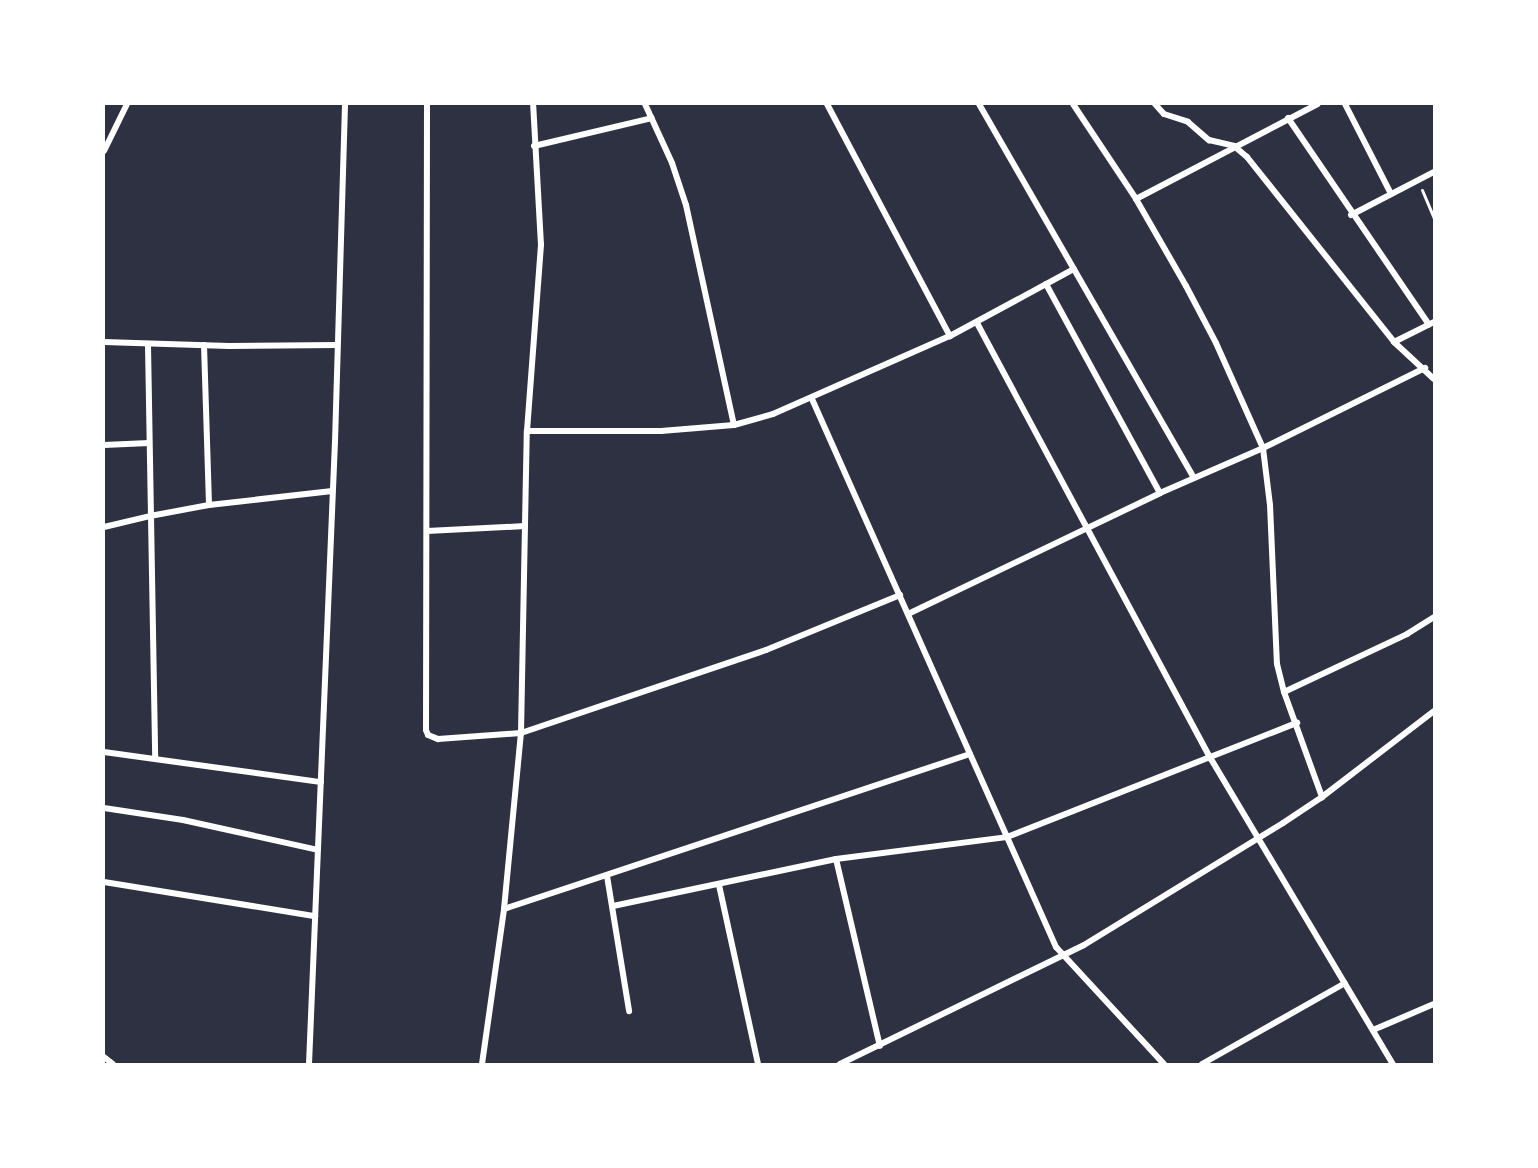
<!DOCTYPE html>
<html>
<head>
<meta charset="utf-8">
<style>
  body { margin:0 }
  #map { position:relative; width:1538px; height:1168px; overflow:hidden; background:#2d3142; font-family:Signika,sans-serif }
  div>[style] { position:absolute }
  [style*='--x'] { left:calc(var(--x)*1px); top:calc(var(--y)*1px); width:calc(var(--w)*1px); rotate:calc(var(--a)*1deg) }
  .path>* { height:3px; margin:-1.5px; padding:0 1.5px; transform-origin:1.5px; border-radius:1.5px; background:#fff }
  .minor>* { height:6px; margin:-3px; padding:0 3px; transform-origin:3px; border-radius:3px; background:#fff }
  span { translate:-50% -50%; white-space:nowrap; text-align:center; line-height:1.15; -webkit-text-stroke:4.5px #fff; paint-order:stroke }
  .frame { position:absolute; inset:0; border:105px solid #fff; pointer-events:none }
</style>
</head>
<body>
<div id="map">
  <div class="path">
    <i style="--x:1422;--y:190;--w:30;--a:67"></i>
  </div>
  <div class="minor">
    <i style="--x:427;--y:104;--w:626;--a:90.09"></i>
    <i style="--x:426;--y:730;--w:5;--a:68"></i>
    <i style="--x:428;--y:735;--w:11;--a:22"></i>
    <i style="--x:438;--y:739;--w:83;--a:-4.1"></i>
    <i style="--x:521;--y:733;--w:259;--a:-18.7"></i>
    <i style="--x:766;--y:650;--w:145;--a:-22.3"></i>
    <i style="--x:645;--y:104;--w:65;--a:65.4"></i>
    <i style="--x:672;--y:163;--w:44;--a:71.6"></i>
    <i style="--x:686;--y:205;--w:225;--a:77.7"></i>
    <i style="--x:827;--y:104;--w:263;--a:62.1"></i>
    <i style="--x:979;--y:104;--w:431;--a:60.1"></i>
    <i style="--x:1073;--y:104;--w:114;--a:56.4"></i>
    <i style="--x:1136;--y:199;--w:100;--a:60.1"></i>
    <i style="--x:1186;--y:286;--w:64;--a:62.2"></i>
    <i style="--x:1216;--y:343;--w:115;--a:65.9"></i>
    <i style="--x:1263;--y:448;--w:57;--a:83"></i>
    <i style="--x:1270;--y:505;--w:159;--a:87.5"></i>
    <i style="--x:1277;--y:664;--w:29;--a:76"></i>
    <i style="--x:1284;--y:692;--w:112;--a:70.1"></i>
    <i style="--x:1155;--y:104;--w:13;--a:48"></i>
    <i style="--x:1164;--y:114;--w:25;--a:18"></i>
    <i style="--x:1188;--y:122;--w:28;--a:41"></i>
    <i style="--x:1209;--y:140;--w:26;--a:13"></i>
    <i style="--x:1234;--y:146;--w:17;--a:40"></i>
    <i style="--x:1247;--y:157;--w:236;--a:51.5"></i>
    <i style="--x:1394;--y:342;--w:54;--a:42.8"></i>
    <i style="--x:1345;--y:104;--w:101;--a:62.9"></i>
    <i style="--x:1288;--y:118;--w:250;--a:55.7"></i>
    <i style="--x:534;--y:146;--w:121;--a:-13.3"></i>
    <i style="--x:104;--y:151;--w:52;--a:-63.9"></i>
    <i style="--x:1136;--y:199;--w:205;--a:-27.6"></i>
    <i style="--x:1351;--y:215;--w:93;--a:-27.4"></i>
    <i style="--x:1046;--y:284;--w:238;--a:61.4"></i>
    <i style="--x:977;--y:323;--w:495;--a:61.8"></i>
    <i style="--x:1211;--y:759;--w:355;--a:59.2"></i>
    <i style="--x:104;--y:342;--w:125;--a:1.8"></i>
    <i style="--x:229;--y:346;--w:108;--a:-0.5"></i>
    <i style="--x:1394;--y:342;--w:45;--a:-26.6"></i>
    <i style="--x:148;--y:345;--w:413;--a:89"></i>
    <i style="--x:204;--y:345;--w:160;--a:88.2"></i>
    <i style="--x:812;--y:399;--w:600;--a:66"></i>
    <i style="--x:1056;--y:947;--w:159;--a:47.3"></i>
    <i style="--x:527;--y:431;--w:134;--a:0"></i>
    <i style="--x:661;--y:431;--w:73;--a:-4.7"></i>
    <i style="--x:734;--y:425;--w:41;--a:-15.8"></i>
    <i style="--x:773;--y:414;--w:193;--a:-23.8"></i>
    <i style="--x:950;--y:336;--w:141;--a:-28.4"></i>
    <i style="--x:104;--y:445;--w:45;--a:-2.5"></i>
    <i style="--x:104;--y:527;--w:47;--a:-13.4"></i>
    <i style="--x:150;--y:516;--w:60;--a:-10.6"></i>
    <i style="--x:209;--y:505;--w:124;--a:-6.5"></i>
    <i style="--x:427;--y:531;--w:98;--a:-2.9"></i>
    <i style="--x:908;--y:614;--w:280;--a:-25.6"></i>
    <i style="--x:1160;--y:493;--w:112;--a:-23.6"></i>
    <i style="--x:1263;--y:448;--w:181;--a:-26.3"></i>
    <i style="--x:1284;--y:692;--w:136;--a:-25.2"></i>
    <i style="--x:1407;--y:634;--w:32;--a:-32"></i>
    <i style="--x:104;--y:752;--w:219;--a:7.9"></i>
    <i style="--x:104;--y:808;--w:80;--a:8.6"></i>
    <i style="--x:183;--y:820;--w:138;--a:12.5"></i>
    <i style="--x:836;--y:859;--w:192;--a:76.8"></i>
    <i style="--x:607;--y:876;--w:137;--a:80.7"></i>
    <i style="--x:104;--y:882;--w:214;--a:9.2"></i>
    <i style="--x:719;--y:885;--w:183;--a:77.7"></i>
    <i style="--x:613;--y:906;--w:228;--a:-11.9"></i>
    <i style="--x:836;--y:859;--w:172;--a:-7.3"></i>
    <i style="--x:1007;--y:837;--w:312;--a:-21.5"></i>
    <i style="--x:504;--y:909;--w:491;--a:-18.4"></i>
    <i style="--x:1373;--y:1030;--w:66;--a:-23.1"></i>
    <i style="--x:104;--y:1057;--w:11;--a:38"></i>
    <i style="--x:309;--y:1064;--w:623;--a:-87.61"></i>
    <i style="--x:335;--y:442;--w:338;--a:-88.3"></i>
    <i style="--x:482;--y:1064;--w:157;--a:-81.9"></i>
    <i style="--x:504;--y:909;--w:177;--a:-84.5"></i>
    <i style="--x:521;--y:733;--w:302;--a:-88.9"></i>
    <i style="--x:527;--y:431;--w:187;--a:-85.7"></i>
    <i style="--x:541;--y:245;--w:141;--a:-93.2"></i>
    <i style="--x:840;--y:1064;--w:271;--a:-26"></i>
    <i style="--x:1084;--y:945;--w:233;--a:-31.5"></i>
    <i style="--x:1283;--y:823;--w:47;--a:-33.7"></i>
    <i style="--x:1322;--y:797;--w:141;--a:-37.5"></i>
    <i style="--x:1202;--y:1064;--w:164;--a:-29.5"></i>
  </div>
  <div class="frame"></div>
</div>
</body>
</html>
